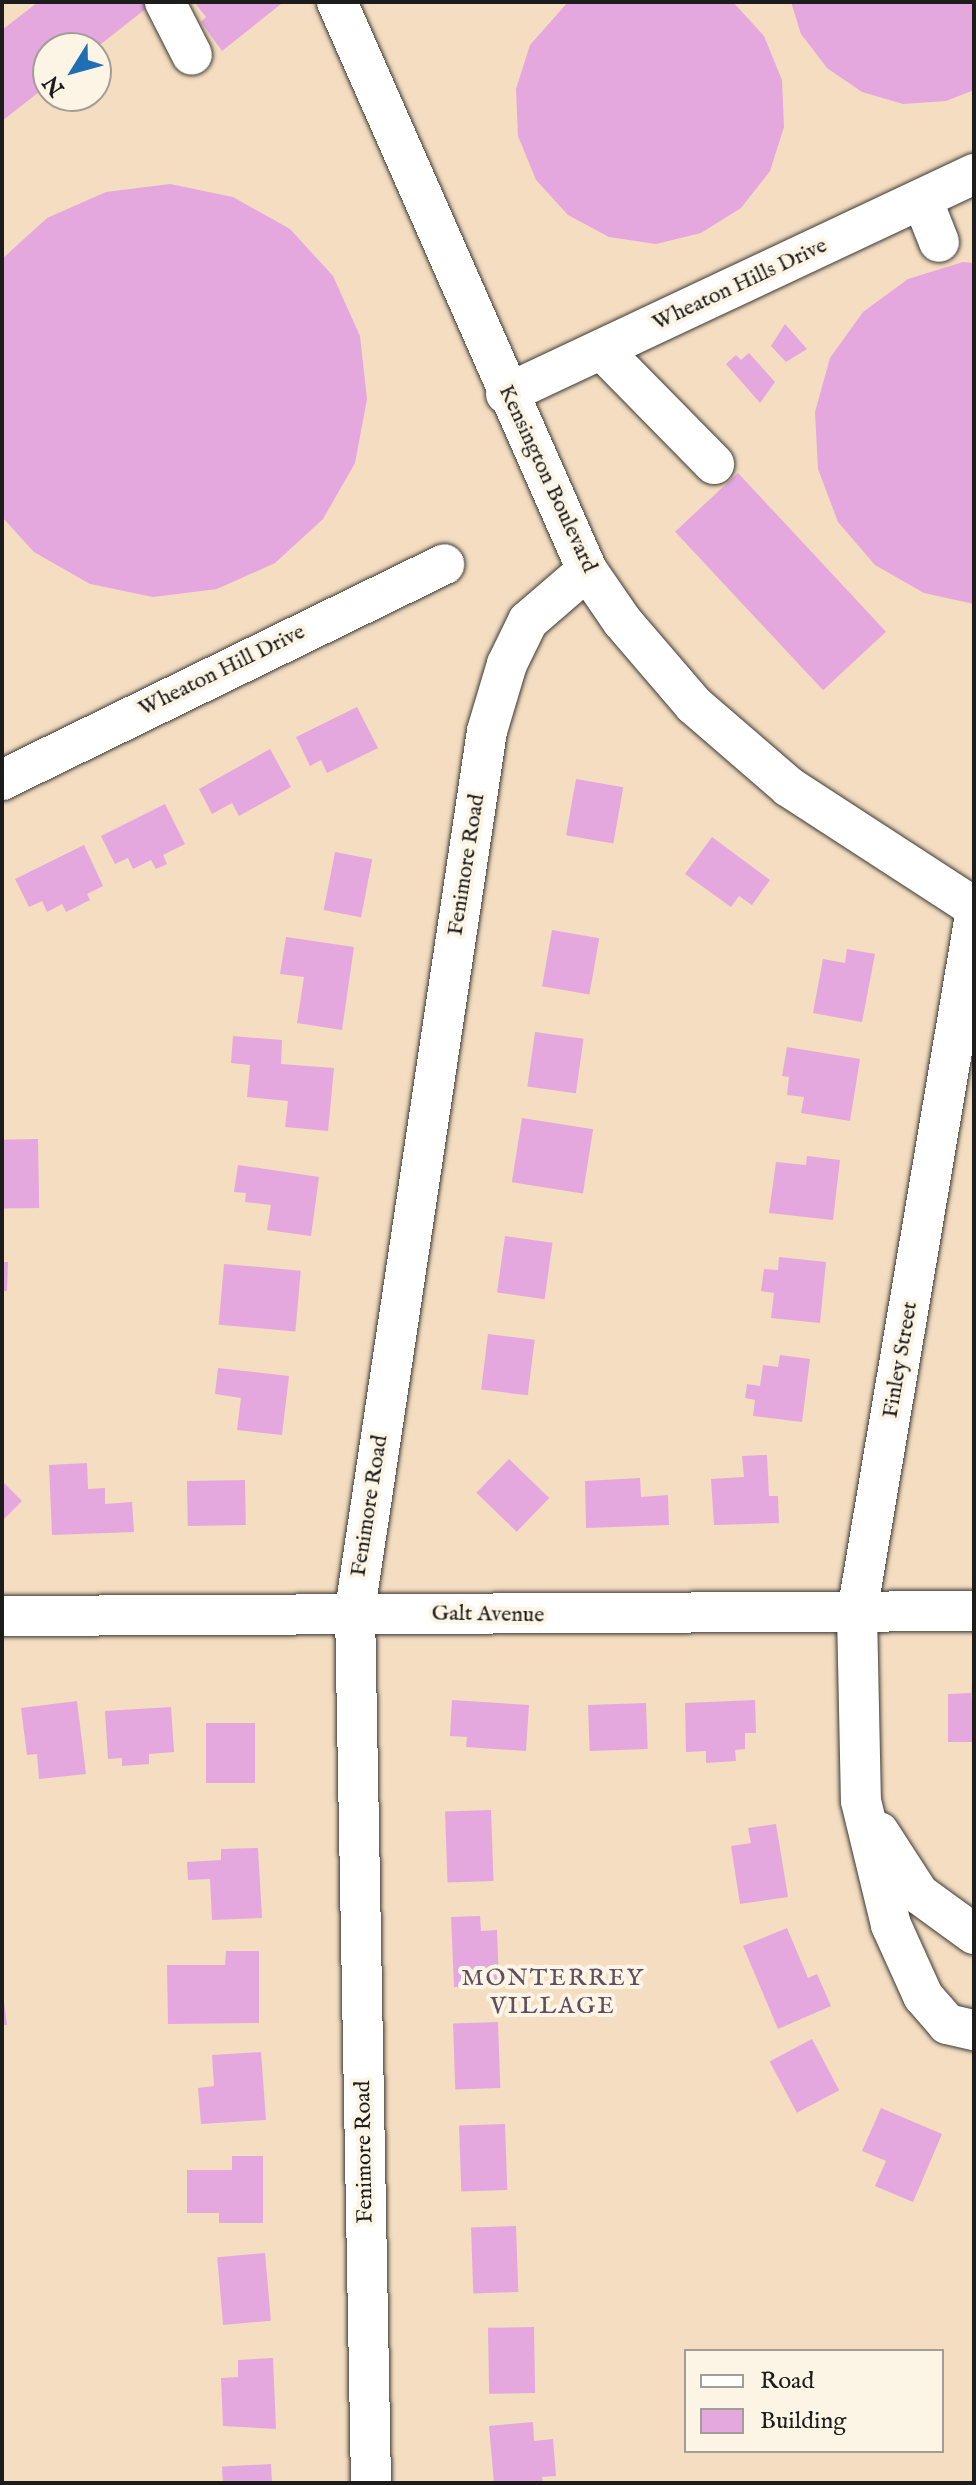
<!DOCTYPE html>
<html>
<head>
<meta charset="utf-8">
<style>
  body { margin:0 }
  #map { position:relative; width:976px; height:2485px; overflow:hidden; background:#f4ddc0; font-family:"IM FELL English",serif }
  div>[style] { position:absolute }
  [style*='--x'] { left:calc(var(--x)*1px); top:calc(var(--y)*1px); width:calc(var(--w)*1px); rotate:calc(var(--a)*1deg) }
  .building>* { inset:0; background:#e4a8df; transform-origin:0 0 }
  .roads { filter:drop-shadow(0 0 2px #3c3935) drop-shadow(0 0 2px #3c3935) }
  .minor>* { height:40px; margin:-20px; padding:0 20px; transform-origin:20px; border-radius:20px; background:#fff }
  span { translate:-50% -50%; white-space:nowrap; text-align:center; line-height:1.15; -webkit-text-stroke:8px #fcf5e5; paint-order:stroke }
  .street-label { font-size:22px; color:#1c1c1c }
  .neighbourhood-label { font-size:24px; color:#624d60; letter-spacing:2px }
  .frame { position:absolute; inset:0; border:4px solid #1c1c1c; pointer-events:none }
  .legend { position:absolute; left:684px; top:2349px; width:260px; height:104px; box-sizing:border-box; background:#fcf5e5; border:2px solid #a29e95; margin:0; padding:10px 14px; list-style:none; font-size:24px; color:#1c1c1c }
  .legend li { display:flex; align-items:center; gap:16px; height:40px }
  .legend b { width:40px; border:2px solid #a29e95 }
  .north { position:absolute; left:32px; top:32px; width:80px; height:80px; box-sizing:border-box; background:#fcf5e5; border:2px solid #a29e95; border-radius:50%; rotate:233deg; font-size:22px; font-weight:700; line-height:32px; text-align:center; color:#1c1c1c }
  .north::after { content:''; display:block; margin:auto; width:28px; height:36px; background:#1f6fb2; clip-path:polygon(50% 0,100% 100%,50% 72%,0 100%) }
</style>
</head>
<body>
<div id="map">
  <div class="building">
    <i style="clip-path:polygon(38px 2px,144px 2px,148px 7px,96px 48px,48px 48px,48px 85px,2px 121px,2px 30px)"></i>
    <i style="clip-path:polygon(194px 2px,279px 2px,281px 4px,222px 51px,201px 22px,206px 17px)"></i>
    <i style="clip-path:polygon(568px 2px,733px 2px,764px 36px,782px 80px,784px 127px,770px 171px,741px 208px,701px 233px,656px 244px,609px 237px,568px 215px,536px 180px,518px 136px,516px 89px,530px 45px)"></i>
    <i style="clip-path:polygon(791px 2px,974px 2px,974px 90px,946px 101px,903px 104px,862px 92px,827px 68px,801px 34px)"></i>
    <i style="clip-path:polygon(170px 184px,233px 197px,290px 229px,333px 276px,360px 336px,367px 399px,355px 463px,323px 519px,275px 563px,217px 589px,153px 597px,90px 584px,34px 552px,2px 517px,2px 259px,47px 218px,106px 192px)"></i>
    <i style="clip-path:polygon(963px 262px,974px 263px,974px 604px,924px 593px,875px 565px,838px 522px,818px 469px,815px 412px,830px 358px,863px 312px,908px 279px)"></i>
    <i style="clip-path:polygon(785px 324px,807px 349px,786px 362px,771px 346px)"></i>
    <i style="clip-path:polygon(749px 353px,775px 382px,760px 403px,726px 364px,736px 355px,741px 360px)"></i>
    <i style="left:738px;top:473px;width:217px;height:86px;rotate:47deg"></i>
    <i style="clip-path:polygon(357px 707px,378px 748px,327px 773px,321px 760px,310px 766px,296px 737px)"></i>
    <i style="clip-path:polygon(270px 749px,291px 787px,239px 816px,232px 803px,212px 814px,199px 789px)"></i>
    <i style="left:576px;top:779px;width:48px;height:57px;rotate:10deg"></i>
    <i style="clip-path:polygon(165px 804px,185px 844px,163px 855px,167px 864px,156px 869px,151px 860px,133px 869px,128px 858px,115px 864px,101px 836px)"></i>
    <i style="clip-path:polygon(712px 837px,770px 880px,752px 905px,739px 896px,731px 907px,685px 874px)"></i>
    <i style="clip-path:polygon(84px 845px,103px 886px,87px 894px,90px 900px,66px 912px,62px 904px,47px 912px,42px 901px,29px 907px,15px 879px)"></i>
    <i style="left:335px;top:852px;width:38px;height:59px;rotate:11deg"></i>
    <i style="left:552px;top:930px;width:48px;height:57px;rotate:10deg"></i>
    <i style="clip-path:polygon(286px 937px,354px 947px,342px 1030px,297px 1023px,304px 977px,280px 974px)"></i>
    <i style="clip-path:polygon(847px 949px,875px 954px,862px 1022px,813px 1013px,823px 959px,845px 963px)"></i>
    <i style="left:535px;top:1032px;width:49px;height:55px;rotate:8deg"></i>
    <i style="clip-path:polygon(233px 1036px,282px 1040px,281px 1064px,334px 1068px,328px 1131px,285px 1127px,288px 1101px,247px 1097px,250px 1065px,231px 1063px)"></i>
    <i style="clip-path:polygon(787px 1047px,860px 1059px,850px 1121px,801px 1113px,804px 1097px,787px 1095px,789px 1077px,782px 1076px)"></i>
    <i style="left:522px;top:1118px;width:72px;height:65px;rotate:9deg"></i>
    <i style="left:38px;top:1139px;width:69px;height:36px;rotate:89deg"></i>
    <i style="clip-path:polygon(807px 1156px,840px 1160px,833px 1220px,769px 1213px,776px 1162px,806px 1165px)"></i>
    <i style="clip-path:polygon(238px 1165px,319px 1177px,311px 1236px,267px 1230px,271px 1205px,245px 1202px,246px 1193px,234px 1192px)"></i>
    <i style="left:505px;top:1236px;width:48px;height:57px;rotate:8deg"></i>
    <i style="clip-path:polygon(779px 1257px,826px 1262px,820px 1323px,771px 1318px,774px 1293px,761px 1291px,764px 1269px,778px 1270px)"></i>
    <i style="clip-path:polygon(2px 1262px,8px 1262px,7px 1291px,2px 1291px)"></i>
    <i style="left:224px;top:1264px;width:77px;height:61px;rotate:5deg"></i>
    <i style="left:488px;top:1334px;width:47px;height:56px;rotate:7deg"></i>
    <i style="clip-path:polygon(780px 1355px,810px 1359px,802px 1422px,753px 1416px,755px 1400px,745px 1398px,747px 1384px,760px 1386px,763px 1365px,778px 1367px)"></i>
    <i style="clip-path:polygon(218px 1368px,289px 1376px,282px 1435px,237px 1430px,241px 1398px,215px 1394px)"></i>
    <i style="clip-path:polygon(767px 1455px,769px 1496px,778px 1496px,779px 1523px,714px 1525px,711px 1479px,744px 1477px,742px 1456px)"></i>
    <i style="left:509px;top:1459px;width:56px;height:47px;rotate:44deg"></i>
    <i style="clip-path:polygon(87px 1463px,88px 1489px,105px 1488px,105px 1504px,132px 1502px,134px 1532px,52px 1535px,49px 1465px)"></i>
    <i style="clip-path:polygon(640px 1478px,641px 1497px,668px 1495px,669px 1525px,586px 1528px,585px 1481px)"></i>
    <i style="left:245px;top:1480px;width:45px;height:58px;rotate:89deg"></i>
    <i style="clip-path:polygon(2px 1481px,22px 1501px,2px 1521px)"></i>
    <i style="clip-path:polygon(971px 1683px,974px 1742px,948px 1742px,948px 1694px,971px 1693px)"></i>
    <i style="clip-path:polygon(452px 1700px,529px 1705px,526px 1751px,466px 1747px,467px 1737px,450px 1736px)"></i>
    <i style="clip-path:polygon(755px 1700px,756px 1733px,745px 1733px,745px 1749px,735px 1750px,736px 1761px,706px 1763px,706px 1751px,686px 1752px,685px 1703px)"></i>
    <i style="clip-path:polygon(77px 1701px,86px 1774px,39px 1779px,37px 1754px,27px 1755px,21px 1708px)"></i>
    <i style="left:646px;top:1703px;width:46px;height:58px;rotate:88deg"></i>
    <i style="clip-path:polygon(171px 1707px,174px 1752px,149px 1754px,149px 1764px,122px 1766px,122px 1758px,108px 1759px,105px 1711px)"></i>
    <i style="left:206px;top:1723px;width:49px;height:60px"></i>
    <i style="left:491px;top:1810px;width:71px;height:46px;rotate:88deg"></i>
    <i style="clip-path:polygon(776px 1824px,788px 1897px,740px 1904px,731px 1846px,751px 1843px,748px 1828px)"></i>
    <i style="clip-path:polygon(258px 1848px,262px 1918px,212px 1920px,210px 1879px,188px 1880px,187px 1862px,221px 1860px,221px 1849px)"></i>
    <i style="clip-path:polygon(480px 1916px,481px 1931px,497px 1930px,499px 1985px,454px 1987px,451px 1917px)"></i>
    <i style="clip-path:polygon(787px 1928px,808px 1978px,817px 1974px,831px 2006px,778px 2029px,743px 1946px)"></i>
    <i style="clip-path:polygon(226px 1951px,259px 1951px,259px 2023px,168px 2024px,167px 1965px,225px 1965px)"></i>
    <i style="clip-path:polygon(2px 1987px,7px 2025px,2px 2025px)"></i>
    <i style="left:498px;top:2022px;width:66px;height:45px;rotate:88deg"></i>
    <i style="left:812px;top:2039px;width:58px;height:48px;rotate:62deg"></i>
    <i style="clip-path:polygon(261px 2052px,266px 2120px,201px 2124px,198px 2088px,214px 2086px,212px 2055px)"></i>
    <i style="clip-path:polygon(881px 2108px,942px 2134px,913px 2202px,875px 2186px,886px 2161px,862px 2151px)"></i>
    <i style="left:505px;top:2124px;width:66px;height:46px;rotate:88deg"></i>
    <i style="clip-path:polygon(232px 2156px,263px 2156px,263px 2223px,219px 2223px,219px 2213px,187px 2213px,187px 2170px,232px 2170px)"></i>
    <i style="left:516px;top:2226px;width:66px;height:45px;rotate:88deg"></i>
    <i style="left:265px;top:2253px;width:68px;height:48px;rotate:85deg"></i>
    <i style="left:534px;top:2327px;width:66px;height:46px;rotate:89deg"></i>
    <i style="clip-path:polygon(273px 2358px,276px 2429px,223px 2426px,221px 2378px,238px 2377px,238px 2360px)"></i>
    <i style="clip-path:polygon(533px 2422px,534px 2441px,553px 2439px,556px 2476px,542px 2477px,543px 2483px,494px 2483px,489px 2426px)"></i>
    <i style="left:271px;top:2464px;width:19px;height:49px;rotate:87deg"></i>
  </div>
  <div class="roads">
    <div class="minor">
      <i style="--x:165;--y:2;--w:59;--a:63"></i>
      <i style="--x:337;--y:2;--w:621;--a:66.24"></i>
      <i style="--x:587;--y:570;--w:62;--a:55.5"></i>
      <i style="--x:622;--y:621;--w:111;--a:49.4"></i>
      <i style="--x:694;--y:705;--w:125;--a:40.8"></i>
      <i style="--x:789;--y:787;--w:221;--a:33"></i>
      <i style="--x:922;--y:199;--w:46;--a:68.4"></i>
      <i style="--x:602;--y:350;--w:160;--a:45.5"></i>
      <i style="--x:506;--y:394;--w:517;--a:-25.18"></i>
      <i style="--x:2;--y:780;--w:492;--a:-26"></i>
      <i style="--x:974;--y:921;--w:702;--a:99.6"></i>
      <i style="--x:857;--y:1613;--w:188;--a:88.8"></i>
      <i style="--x:861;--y:1801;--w:128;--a:76.4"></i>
      <i style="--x:891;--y:1925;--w:78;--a:65.7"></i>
      <i style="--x:923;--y:1996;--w:37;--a:49"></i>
      <i style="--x:947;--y:2024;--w:28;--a:13"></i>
      <i style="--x:2;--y:1616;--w:972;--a:-0.29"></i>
      <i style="--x:879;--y:1832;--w:74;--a:57.2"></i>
      <i style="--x:919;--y:1894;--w:68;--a:36"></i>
      <i style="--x:371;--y:2483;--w:873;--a:-91.05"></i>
      <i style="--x:355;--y:1610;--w:889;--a:-81.46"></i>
      <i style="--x:487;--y:731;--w:70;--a:-73.4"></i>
      <i style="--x:507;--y:664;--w:48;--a:-64"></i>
      <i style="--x:528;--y:621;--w:78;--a:-40.8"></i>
    </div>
  </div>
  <div class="street-label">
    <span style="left:740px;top:285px;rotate:-25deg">Wheaton Hills Drive</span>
    <span style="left:547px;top:479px;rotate:65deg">Kensington Boulevard</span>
    <span style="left:222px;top:671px;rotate:-26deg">Wheaton Hill Drive</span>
    <span style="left:467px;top:865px;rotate:-81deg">Fenimore Road</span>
    <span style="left:901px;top:1360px;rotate:-80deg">Finley Street</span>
    <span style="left:370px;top:1506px;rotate:-81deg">Fenimore Road</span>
    <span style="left:488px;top:1615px;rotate:1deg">Galt Avenue</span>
    <span style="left:365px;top:2152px;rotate:-91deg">Fenimore Road</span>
  </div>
  <div class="neighbourhood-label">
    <span style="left:553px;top:1993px">MONTERREY<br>VILLAGE</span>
  </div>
  <div class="frame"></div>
  <ul class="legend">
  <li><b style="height:10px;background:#fff"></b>Road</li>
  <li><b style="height:22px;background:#e4a8df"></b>Building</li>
  </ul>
  <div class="north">N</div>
</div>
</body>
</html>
